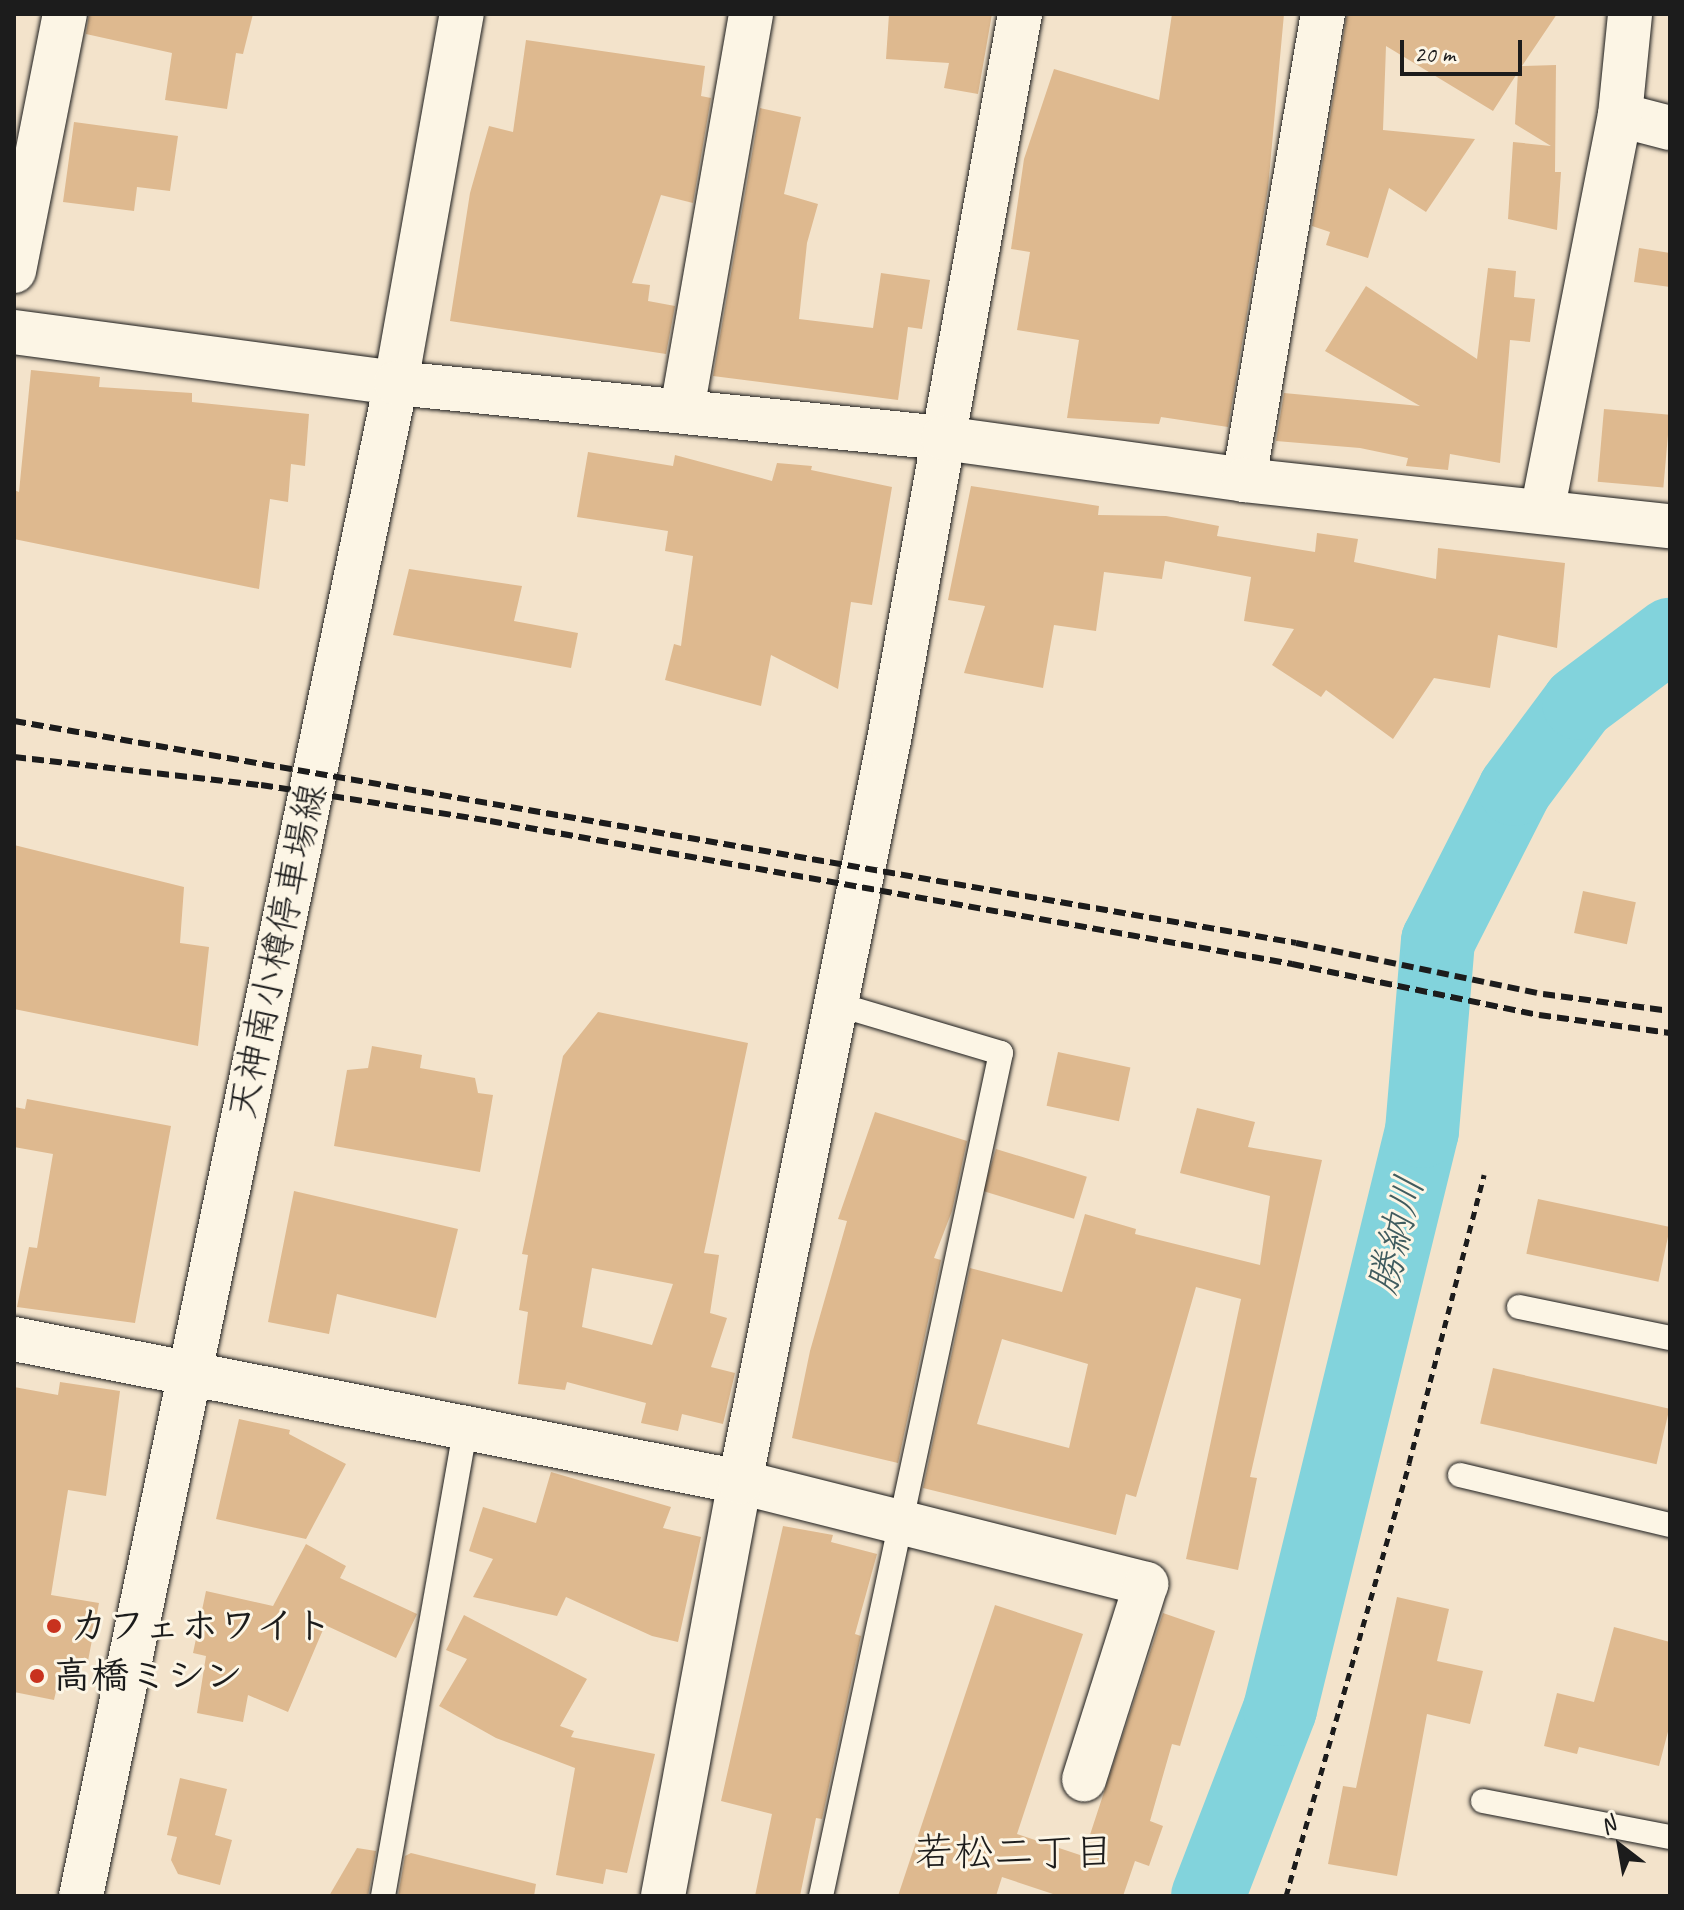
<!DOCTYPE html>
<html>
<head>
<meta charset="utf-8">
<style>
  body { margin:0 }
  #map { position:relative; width:1684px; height:1910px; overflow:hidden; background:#f3e3cb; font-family:Caveat,"Klee One",sans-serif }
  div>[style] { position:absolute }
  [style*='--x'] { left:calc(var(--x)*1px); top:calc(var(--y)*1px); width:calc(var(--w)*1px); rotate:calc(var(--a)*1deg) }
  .river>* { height:74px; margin:-37px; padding:0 37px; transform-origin:37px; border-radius:37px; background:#82d3dc }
  .building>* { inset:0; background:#deb98f; transform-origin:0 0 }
  .path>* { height:5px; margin-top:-2.5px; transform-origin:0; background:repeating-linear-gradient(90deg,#1c1c1c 0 8px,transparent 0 14px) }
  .roads { filter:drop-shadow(0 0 2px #1c1c1c) drop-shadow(0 0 2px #1c1c1c) }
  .lane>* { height:24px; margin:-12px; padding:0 12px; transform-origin:12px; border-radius:12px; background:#fcf5e5 }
  .street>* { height:44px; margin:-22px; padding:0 22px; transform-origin:22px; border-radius:22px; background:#fcf5e5 }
  .secondary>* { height:44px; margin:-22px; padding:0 22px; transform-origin:22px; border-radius:22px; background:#fcf5e5 }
  .rail>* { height:6px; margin-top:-3px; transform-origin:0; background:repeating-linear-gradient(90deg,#1c1c1c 0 12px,transparent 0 18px) }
  .dots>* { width:22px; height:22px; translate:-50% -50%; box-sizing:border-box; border:4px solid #fcf5e5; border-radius:50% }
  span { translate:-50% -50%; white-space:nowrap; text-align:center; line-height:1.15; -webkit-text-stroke:6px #fcf5e5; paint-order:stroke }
  .street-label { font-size:38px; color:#1c1c1c }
  .poi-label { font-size:38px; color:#1c1c1c; font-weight:700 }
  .left { translate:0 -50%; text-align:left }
  .water-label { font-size:40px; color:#405c5f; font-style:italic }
  .neighbourhood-label { font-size:40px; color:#1c1c1c }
  .frame { position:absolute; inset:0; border:16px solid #1c1c1c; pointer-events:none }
  .north { position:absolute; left:1580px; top:1806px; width:80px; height:80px; -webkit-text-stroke:6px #fcf5e5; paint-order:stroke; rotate:329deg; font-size:22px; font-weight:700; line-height:32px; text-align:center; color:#1c1c1c }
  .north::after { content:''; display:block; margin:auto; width:28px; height:36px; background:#1c1c1c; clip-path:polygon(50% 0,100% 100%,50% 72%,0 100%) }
  .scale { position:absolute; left:1400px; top:40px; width:122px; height:36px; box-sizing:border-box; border:4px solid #1c1c1c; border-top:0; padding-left:10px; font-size:24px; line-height:28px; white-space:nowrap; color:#1c1c1c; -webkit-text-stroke:6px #fcf5e5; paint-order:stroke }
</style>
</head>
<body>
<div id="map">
  <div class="river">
    <i style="--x:1208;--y:1896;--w:200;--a:-68.9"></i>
    <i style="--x:1280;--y:1709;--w:595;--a:-76.2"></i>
    <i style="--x:1422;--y:1131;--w:191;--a:-85.2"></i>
    <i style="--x:1438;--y:941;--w:170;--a:-63.1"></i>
    <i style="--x:1515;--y:789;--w:107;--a:-53.3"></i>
    <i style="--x:1579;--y:703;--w:114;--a:-36.8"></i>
  </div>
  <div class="building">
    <i style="clip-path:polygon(89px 14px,253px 14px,243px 54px,236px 53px,227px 109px,165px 100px,172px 53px,86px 34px)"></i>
    <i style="clip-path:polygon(889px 14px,992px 14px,978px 94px,944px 88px,949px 63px,886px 59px)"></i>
    <i style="clip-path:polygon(1172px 14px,1284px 14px,1268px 188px,1228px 427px,1161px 417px,1159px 424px,1067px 418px,1079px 340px,1017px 330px,1030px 252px,1011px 249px,1024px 159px,1054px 69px,1159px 100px)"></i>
    <i style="clip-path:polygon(1347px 14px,1557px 14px,1522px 66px,1556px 65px,1555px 172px,1561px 172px,1557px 230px,1508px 219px,1513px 142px,1551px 146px,1515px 124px,1518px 72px,1493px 111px,1386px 46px,1383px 130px,1475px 139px,1426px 212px,1389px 188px,1368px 258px,1326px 245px,1330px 232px,1312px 226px)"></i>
    <i style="clip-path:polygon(526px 40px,705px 66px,701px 96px,711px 98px,693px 203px,661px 195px,632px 283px,650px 285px,648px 301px,675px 306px,666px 354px,450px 321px,470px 193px,489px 126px,513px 132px)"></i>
    <i style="clip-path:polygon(760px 108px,801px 117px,784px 194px,818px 204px,807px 243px,799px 319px,873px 328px,881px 273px,930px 280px,922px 329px,908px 327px,898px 400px,713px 376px)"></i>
    <i style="clip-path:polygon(74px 122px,178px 136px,170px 191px,137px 187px,134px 211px,63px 202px)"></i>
    <i style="clip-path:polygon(1639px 248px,1670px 253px,1670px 287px,1634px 282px)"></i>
    <i style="clip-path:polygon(1488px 268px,1516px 271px,1514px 297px,1535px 299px,1530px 342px,1510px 340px,1500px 463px,1450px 454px,1448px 470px,1406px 466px,1408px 458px,1360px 448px,1276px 441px,1284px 393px,1420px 406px,1325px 351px,1366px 286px,1477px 359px)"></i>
    <i style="clip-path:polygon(31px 370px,100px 377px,99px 387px,192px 393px,192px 402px,309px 414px,305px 466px,291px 464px,288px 502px,270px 499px,259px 589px,14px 539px,14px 490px,19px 492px)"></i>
    <i style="left:1604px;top:409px;width:66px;height:73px;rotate:5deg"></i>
    <i style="clip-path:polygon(588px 452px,673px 466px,675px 455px,772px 481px,777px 463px,812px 466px,811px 470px,892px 487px,872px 605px,851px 602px,838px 689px,771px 655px,761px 706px,665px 680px,674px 644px,681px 646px,693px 556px,665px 551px,668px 531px,577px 517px)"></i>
    <i style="clip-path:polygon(971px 486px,1099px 506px,1098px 515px,1166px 516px,1219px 526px,1217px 536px,1315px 552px,1317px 533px,1358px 539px,1354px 562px,1436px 579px,1438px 548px,1565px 563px,1557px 648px,1498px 635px,1490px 688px,1434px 678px,1393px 739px,1326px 690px,1321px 697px,1272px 665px,1294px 629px,1244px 621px,1251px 577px,1165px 561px,1162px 579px,1104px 572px,1096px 631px,1054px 625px,1043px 688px,964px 673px,985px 606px,948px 600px)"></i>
    <i style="clip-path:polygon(409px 569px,522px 586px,514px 621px,578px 633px,571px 668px,393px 635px)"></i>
    <i style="clip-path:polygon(14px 845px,184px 887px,180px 943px,209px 947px,198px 1046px,14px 1009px)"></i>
    <i style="left:1583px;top:891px;width:54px;height:43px;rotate:12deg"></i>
    <i style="clip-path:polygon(evenodd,598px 1012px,748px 1043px,704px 1253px,719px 1255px,710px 1313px,727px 1318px,711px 1367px,735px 1373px,723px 1424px,682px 1414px,678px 1431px,641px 1423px,646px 1403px,567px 1382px,565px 1390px,518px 1384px,528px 1312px,519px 1310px,528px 1255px,522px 1254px,563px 1056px,598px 1012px,592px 1268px,673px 1284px,652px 1345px,582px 1327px,592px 1268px)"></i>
    <i style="clip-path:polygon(372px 1046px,422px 1055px,420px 1068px,475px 1078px,478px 1093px,493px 1095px,480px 1172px,334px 1146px,347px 1070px,368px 1068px)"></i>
    <i style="left:1058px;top:1052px;width:74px;height:55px;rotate:12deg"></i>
    <i style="clip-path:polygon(27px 1099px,171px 1126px,135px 1323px,17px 1307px,29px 1247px,37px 1248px,53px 1154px,14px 1147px,14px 1107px,25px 1109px)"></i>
    <i style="clip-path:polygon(evenodd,1197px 1108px,1255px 1122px,1248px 1147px,1322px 1160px,1250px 1477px,1257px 1478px,1238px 1570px,1186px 1559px,1241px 1299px,1196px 1287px,1136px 1497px,1126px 1494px,1116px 1535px,923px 1488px,970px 1268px,1062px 1292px,1085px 1214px,1136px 1229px,1135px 1234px,1260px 1265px,1270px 1196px,1180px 1173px,1197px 1108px,1002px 1339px,1088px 1364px,1069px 1448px,977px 1424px,1002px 1339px)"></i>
    <i style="clip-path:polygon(875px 1112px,967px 1141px,952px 1211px,934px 1258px,941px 1260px,898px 1463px,792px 1438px,810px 1351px,847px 1221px,838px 1219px)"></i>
    <i style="left:996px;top:1149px;width:95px;height:44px;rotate:17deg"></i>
    <i style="clip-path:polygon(294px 1191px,458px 1229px,436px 1318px,337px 1294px,329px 1334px,268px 1322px)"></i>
    <i style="left:1538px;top:1199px;width:135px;height:56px;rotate:12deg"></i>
    <i style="left:1493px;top:1368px;width:181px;height:57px;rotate:13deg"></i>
    <i style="clip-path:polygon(60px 1382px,120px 1391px,106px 1496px,68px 1490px,51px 1595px,99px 1603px,88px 1661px,63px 1660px,54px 1700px,14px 1692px,14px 1387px,58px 1395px)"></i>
    <i style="clip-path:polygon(239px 1419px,290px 1430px,289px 1434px,346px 1464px,306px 1539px,216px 1519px)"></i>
    <i style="clip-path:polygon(551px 1472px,671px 1507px,663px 1528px,701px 1537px,678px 1642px,652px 1636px,566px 1597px,557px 1616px,473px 1597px,493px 1559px,469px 1551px,483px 1507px,536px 1523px)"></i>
    <i style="clip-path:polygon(783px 1526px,833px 1535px,831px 1542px,877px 1554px,855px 1634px,861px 1636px,822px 1819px,816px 1818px,800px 1896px,755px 1896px,772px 1814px,721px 1801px)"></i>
    <i style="clip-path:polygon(306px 1544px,346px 1566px,340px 1578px,417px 1614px,396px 1658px,325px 1625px,288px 1712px,248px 1695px,243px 1722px,197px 1713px,206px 1656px,193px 1653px,206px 1591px,273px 1606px)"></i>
    <i style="clip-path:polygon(1397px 1597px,1449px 1609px,1437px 1661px,1483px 1671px,1470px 1724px,1427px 1714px,1397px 1876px,1328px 1864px,1343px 1786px,1356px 1788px)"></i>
    <i style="clip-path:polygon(995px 1605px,1083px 1634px,1017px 1834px,1083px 1856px,1163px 1613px,1215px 1631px,1180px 1746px,1172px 1744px,1150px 1821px,1163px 1826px,1149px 1866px,1135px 1861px,1123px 1896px,1059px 1896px,1002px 1877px,996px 1896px,898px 1896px)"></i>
    <i style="clip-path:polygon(464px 1615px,587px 1679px,560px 1726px,574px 1731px,571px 1737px,655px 1754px,627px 1873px,606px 1869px,603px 1884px,556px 1875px,575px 1768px,496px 1738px,439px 1706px,467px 1659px,446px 1650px)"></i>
    <i style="clip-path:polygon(1614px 1627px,1670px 1642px,1670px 1724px,1659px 1766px,1579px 1747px,1577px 1754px,1544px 1746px,1557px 1693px,1594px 1702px)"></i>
    <i style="clip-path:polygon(180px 1778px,227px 1789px,215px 1835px,232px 1840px,220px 1885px,178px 1874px,171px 1860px,177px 1837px,167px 1835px)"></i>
    <i style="clip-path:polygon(357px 1848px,376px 1851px,368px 1896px,329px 1896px)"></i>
    <i style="clip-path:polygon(411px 1853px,536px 1884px,534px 1896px,398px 1896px,405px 1856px)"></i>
  </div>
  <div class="path">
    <i style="--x:1286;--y:1896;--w:450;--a:-74.1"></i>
    <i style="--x:1409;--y:1463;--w:298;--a:-75.4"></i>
  </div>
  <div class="roads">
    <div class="lane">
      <i style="--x:1519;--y:1307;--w:154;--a:11.6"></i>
      <i style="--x:1460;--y:1475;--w:216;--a:13.4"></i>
      <i style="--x:1483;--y:1801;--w:190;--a:10.9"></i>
      <i style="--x:383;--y:1896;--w:476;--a:-80"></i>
      <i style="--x:821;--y:1896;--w:862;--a:-77.95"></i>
      <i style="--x:1001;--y:1053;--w:171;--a:-163.4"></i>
    </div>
    <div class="street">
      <i style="--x:1620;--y:115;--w:52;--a:14.6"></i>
      <i style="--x:14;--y:271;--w:262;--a:-78.8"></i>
      <i style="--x:396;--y:383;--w:375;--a:-79.9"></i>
      <i style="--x:682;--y:410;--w:402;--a:-80.1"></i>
      <i style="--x:1244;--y:480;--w:473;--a:-80.4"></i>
      <i style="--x:1542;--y:512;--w:405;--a:-78.9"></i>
      <i style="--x:1620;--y:115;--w:101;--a:-84.3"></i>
      <i style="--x:14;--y:1339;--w:740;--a:11.14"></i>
      <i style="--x:740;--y:1482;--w:419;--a:14.1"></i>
      <i style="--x:1146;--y:1584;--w:205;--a:107.6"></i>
      <i style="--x:663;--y:1896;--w:421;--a:-79.5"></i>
      <i style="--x:740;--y:1482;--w:757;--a:-78.65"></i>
      <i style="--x:889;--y:740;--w:738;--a:-79.77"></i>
    </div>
    <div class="secondary">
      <i style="--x:14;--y:332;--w:385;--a:7.6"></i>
      <i style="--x:396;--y:383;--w:1545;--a:101.76"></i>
      <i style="--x:396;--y:383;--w:550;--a:5.74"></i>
      <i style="--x:943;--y:438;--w:304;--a:7.9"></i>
      <i style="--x:1244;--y:480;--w:428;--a:6.2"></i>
    </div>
  </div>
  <div class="rail">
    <i style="--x:14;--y:721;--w:1301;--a:9.82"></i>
    <i style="--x:1296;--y:943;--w:252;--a:11.7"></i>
    <i style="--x:1543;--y:994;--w:128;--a:7.6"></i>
    <i style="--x:14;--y:757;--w:249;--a:6.5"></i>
    <i style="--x:261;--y:785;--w:232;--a:8.9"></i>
    <i style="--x:490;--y:821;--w:815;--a:10.11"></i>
    <i style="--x:1292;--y:964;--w:252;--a:11.7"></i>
    <i style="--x:1539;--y:1015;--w:132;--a:7.8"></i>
  </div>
  <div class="dots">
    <i style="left:54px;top:1626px;background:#c8321e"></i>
    <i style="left:37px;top:1676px;background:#c8321e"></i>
  </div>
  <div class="street-label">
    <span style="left:277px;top:951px;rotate:-78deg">天神南小樽停車場線</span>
  </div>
  <div class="poi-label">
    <span class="left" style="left:70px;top:1626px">カフェホワイト</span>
    <span class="left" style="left:53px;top:1676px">高橋ミシン</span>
  </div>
  <div class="water-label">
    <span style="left:1396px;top:1235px;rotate:-76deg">勝納川</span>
  </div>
  <div class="neighbourhood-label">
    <span style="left:1014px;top:1852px">若松二丁目</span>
  </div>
  <div class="frame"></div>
  <div class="north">N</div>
  <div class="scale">20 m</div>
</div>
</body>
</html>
